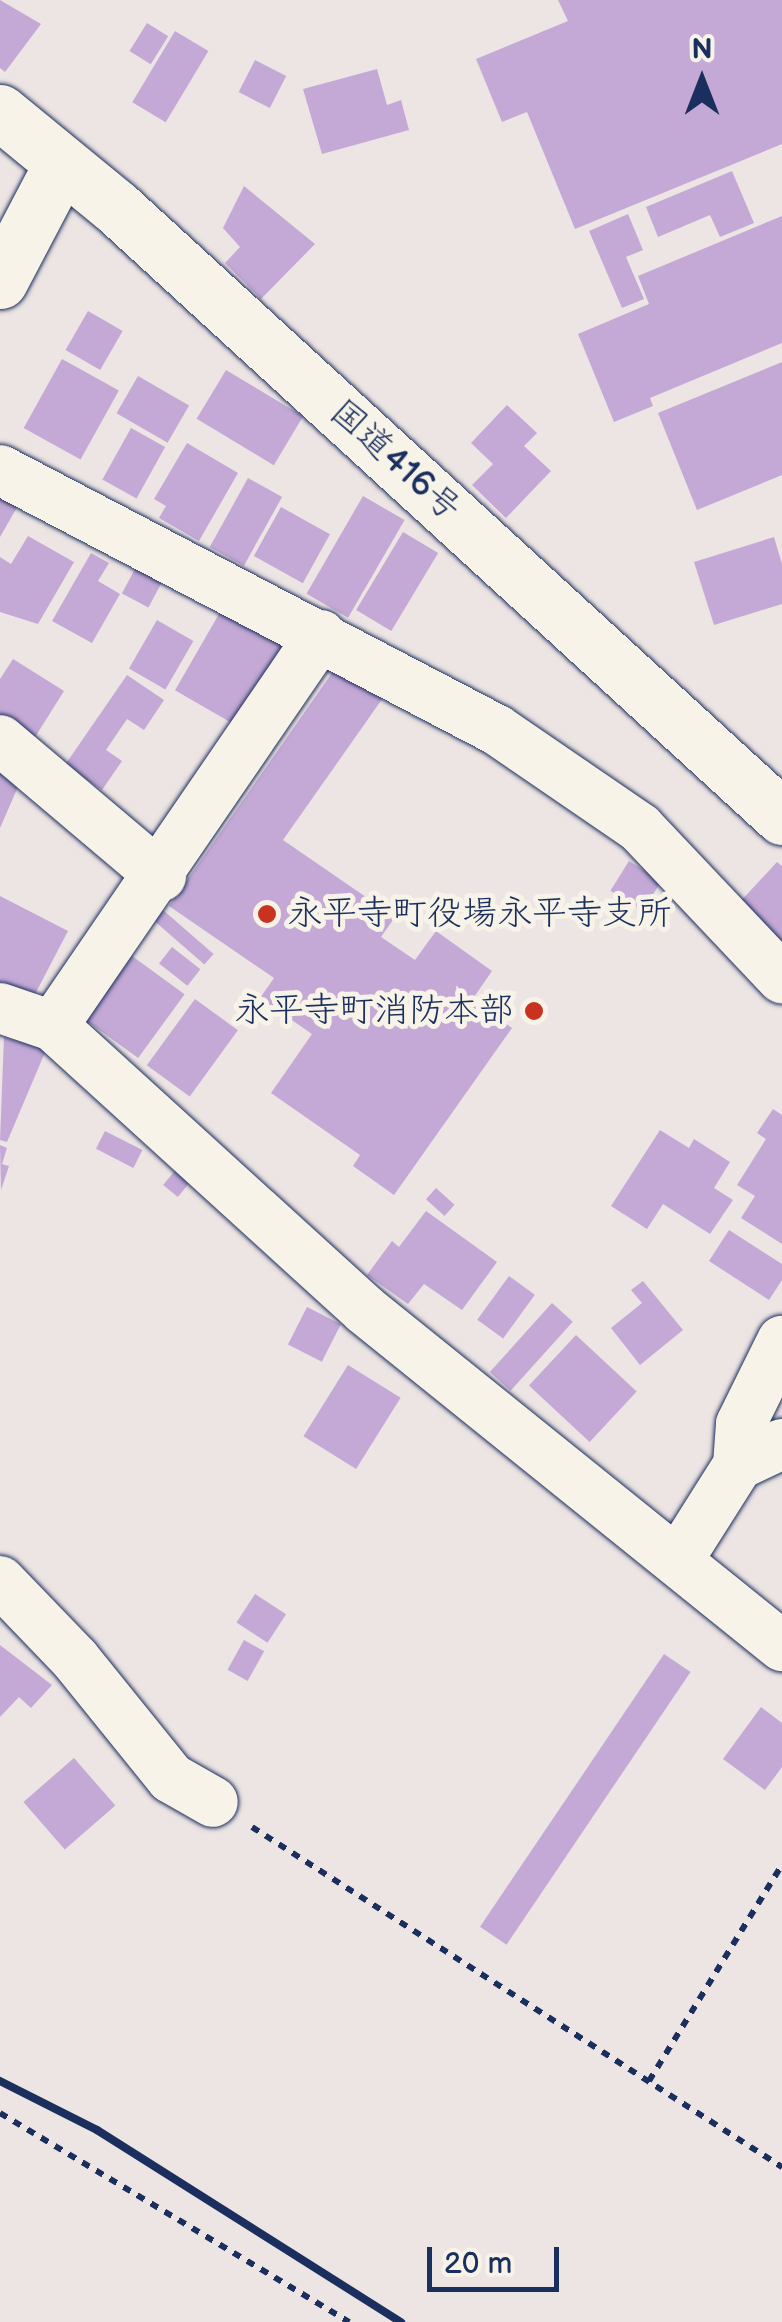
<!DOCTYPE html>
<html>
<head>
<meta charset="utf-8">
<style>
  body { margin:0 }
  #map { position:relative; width:782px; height:2322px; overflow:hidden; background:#ede4e4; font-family:"Balsamiq Sans","Klee One",sans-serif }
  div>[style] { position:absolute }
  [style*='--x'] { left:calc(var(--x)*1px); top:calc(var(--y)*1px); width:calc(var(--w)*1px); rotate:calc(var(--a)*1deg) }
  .building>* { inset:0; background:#c4a9d6; transform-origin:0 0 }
  .path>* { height:6px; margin-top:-3px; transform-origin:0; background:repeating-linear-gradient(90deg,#1b2f5e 0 8px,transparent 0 16px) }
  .roads { filter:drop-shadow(0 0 2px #1b2f5e) drop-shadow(0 0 2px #1b2f5e) }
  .minor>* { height:50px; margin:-25px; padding:0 25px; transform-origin:25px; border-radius:25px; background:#f7f3e8 }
  .major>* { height:55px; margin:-27.5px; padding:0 27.5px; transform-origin:27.5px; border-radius:27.5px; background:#f7f3e8 }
  .highway>* { height:55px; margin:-27.5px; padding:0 27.5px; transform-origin:27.5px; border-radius:27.5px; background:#f7f3e8 }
  .rail>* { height:8px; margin:-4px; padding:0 4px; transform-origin:4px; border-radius:4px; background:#1b2f5e }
  .dots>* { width:28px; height:28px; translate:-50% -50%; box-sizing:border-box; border:5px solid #f7f3e8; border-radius:50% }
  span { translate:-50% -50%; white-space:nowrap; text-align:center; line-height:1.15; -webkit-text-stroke:10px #f7f3e8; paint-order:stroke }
  .street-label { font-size:35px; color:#1b2f5e }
  .poi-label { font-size:35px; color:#1b2f5e }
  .left { translate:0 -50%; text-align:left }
  .right { translate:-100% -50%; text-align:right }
  .north { position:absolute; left:652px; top:30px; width:100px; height:100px; -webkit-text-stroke:8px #f7f3e8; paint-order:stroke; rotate:0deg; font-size:28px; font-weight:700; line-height:40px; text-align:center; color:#1b2f5e }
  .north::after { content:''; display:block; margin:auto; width:35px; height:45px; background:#1b2f5e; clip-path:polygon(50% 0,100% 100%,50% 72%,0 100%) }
  .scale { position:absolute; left:427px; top:2247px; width:132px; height:45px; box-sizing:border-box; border:5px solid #1b2f5e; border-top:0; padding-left:12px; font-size:30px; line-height:35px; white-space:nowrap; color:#1b2f5e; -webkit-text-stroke:8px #f7f3e8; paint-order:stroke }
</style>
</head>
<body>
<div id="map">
  <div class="building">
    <i style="clip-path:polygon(0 0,41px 24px,5px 72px,0 68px)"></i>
    <i style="clip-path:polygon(558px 0,782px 0,782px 144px,575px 229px,527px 112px,502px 122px,476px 59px,568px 21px)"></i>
    <i style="left:147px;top:23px;width:25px;height:33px;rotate:32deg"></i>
    <i style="left:175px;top:31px;width:39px;height:83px;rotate:31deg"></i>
    <i style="left:255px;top:60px;width:35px;height:36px;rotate:27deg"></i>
    <i style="clip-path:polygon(377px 69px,387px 105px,401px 100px,409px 130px,322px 154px,303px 89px)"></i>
    <i style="clip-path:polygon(732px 171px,754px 223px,720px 237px,710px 215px,658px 237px,646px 207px)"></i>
    <i style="clip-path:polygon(244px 186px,315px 244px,261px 299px,225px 263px,240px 247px,223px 228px)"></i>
    <i style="clip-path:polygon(628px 214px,643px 250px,626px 257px,644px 299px,622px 308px,589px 231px)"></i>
    <i style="clip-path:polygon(782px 216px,782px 343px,650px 398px,653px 406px,614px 422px,578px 334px,649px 304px,638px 276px)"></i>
    <i style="left:88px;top:311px;width:40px;height:45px;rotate:30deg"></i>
    <i style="left:62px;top:359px;width:65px;height:79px;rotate:29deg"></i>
    <i style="clip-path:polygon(782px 362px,782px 475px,697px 510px,658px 413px)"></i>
    <i style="left:226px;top:370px;width:90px;height:57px;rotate:31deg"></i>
    <i style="left:138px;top:376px;width:59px;height:43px;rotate:30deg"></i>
    <i style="clip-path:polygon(507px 405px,537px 433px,524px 446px,551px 471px,506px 518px,472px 485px,493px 464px,471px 443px)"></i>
    <i style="left:131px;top:428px;width:39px;height:59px;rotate:29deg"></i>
    <i style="clip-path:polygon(187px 443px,238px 473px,199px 541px,159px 518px,166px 506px,154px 499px)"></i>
    <i style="left:248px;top:478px;width:39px;height:79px;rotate:29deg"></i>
    <i style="clip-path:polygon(0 494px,19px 504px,0 537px)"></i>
    <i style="left:363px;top:496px;width:48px;height:113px;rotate:30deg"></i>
    <i style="left:281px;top:507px;width:56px;height:56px;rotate:29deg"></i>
    <i style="left:403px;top:532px;width:41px;height:91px;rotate:31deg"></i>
    <i style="clip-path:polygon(28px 536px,74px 562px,38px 624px,0 612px,0 557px,11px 564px)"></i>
    <i style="clip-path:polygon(774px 537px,782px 564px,782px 604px,714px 625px,694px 562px)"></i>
    <i style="clip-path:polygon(91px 553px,109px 563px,98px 581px,120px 594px,92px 643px,52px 621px)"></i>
    <i style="left:136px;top:567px;width:30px;height:30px;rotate:28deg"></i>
    <i style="left:223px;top:607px;width:75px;height:96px;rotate:30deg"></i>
    <i style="left:157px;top:620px;width:42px;height:56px;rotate:30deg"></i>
    <i style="clip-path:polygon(13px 659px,64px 691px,32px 742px,0 722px,0 679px)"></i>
    <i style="clip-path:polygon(339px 663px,385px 695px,283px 840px,395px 917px,381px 937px,415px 960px,436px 931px,492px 971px,472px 1000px,512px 1028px,394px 1195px,353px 1166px,360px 1155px,271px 1093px,312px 1034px,260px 998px,274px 978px,169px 906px)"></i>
    <i style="clip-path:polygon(127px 675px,164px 700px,144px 730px,127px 719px,106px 750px,122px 761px,102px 790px,65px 765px)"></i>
    <i style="clip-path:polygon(0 771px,21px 780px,0 828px)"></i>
    <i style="left:629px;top:861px;width:38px;height:35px;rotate:32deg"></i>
    <i style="clip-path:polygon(777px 862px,782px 866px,782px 947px,737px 905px)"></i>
    <i style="clip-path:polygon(0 896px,68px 931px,32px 1000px,0 983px)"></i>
    <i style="left:163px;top:910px;width:67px;height:14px;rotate:41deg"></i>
    <i style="left:172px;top:947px;width:36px;height:21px;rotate:38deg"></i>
    <i style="left:132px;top:956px;width:65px;height:79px;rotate:36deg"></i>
    <i style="left:195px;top:999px;width:53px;height:82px;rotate:36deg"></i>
    <i style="clip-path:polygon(4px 1037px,46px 1050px,7px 1142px,0 1140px)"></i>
    <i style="clip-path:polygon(773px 1109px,782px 1115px,782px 1244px,741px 1218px,755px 1196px,737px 1185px,766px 1139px,757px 1133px)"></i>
    <i style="clip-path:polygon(660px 1130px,689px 1148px,694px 1139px,730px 1162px,714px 1188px,733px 1200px,710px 1234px,663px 1204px,647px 1229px,611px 1206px)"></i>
    <i style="left:105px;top:1131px;width:42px;height:20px;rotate:27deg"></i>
    <i style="clip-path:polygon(0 1145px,7px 1148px,2px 1164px,9px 1166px,1px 1190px)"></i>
    <i style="left:177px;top:1168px;width:19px;height:22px;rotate:39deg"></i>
    <i style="left:436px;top:1188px;width:25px;height:15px;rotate:42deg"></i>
    <i style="clip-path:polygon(426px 1211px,497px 1262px,462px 1310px,424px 1284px,408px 1304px,367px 1275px,392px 1241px,399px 1247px)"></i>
    <i style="clip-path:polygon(729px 1230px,782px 1264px,782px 1280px,769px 1300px,709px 1261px)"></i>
    <i style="left:509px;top:1276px;width:32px;height:54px;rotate:36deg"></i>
    <i style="clip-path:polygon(643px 1281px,683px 1330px,640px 1365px,611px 1328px,642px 1303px,631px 1290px)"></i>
    <i style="left:552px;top:1303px;width:28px;height:93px;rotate:42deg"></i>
    <i style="left:307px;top:1307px;width:38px;height:42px;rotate:27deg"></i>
    <i style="left:576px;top:1335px;width:83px;height:69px;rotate:43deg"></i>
    <i style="left:348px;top:1365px;width:62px;height:84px;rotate:32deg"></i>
    <i style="left:255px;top:1594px;width:37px;height:34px;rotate:33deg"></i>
    <i style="left:244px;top:1640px;width:23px;height:34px;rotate:29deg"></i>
    <i style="clip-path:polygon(0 1645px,52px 1685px,31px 1708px,19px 1697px,0 1717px)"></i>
    <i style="left:664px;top:1654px;width:32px;height:329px;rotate:34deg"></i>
    <i style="clip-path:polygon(761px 1707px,782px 1723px,782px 1767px,765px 1790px,723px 1759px)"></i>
    <i style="left:74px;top:1758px;width:63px;height:67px;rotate:49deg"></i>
  </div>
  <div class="path">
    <i style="--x:252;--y:1827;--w:630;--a:32.68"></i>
    <i style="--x:649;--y:2081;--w:254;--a:-58.4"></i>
    <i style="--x:0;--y:2113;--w:407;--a:30.9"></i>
  </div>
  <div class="roads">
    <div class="minor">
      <i style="--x:0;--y:470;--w:561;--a:27.62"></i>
      <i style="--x:497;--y:730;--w:173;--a:34.4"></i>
      <i style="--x:640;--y:828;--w:207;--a:46.6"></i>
      <i style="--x:0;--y:740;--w:211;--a:40.2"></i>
      <i style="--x:0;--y:1008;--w:56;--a:18.8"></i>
      <i style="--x:53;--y:1026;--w:422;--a:42.3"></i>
      <i style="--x:365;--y:1310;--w:536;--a:38.86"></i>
      <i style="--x:53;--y:1026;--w:474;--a:-55.6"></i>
      <i style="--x:738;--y:1465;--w:41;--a:-85.8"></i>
      <i style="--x:741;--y:1424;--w:93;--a:-63.7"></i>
      <i style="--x:678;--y:1560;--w:112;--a:-57.7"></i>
      <i style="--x:738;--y:1465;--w:49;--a:-25.5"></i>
      <i style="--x:0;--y:1581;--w:108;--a:46.1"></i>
      <i style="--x:75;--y:1659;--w:153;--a:51.1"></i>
      <i style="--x:171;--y:1778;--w:48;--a:29.7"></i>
    </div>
    <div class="major">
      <i style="--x:0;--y:281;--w:133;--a:-62.3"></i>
    </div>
    <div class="highway">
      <i style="--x:0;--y:112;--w:151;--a:39.4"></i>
      <i style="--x:117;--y:208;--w:902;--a:42.48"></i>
    </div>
  </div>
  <div class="rail">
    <i style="--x:0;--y:2081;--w:109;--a:26.8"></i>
    <i style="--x:97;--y:2130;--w:360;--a:32.3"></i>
  </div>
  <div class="dots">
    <i style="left:267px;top:914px;background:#c8321e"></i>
    <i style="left:534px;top:1011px;background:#c8321e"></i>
  </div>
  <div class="street-label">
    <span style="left:395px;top:461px;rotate:42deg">国道416号</span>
  </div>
  <div class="poi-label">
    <span class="left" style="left:287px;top:914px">永平寺町役場永平寺支所</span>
    <span class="right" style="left:514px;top:1011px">永平寺町消防本部</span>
  </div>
  <div class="north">N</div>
  <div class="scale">20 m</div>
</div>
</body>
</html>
